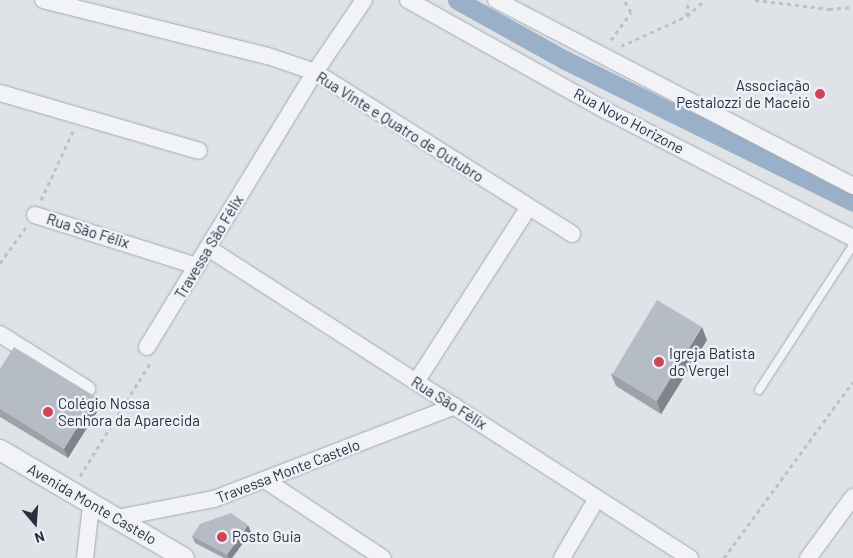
<!DOCTYPE html>
<html>
<head>
<meta charset="utf-8">
<style>
  body { margin:0 }
  #map { position:relative; width:853px; height:558px; overflow:hidden; background:#dfe3e8; font-family:Barlow,sans-serif }
  div>[style] { position:absolute }
  [style*='--x'] { left:calc(var(--x)*1px); top:calc(var(--y)*1px); width:calc(var(--w)*1px); rotate:calc(var(--a)*1deg) }
  .canal>* { height:19px; margin:-9.5px; padding:0 9.5px; transform-origin:9.5px; border-radius:9.5px; background:#9ab0c8 }
  .path>* { height:3px; margin-top:-1.5px; transform-origin:0; background:repeating-linear-gradient(90deg,#bdc0c7 0 4px,transparent 0 8px) }
  .roads { filter:drop-shadow(0 0 1px #a4aab2) drop-shadow(0 0 1px #a4aab2) }
  .service>* { height:8px; margin:-4px; padding:0 4px; transform-origin:4px; border-radius:4px; background:#f2f3f7 }
  .minor>* { height:16px; margin:-8px; padding:0 8px; transform-origin:8px; border-radius:8px; background:#f2f3f7 }
  .tertiary>* { height:20px; margin:-10px; padding:0 10px; transform-origin:10px; border-radius:10px; background:#f2f3f7 }
  .wall>* { inset:0; background:#9da2a9 }
  .shaded-wall>* { inset:0; background:#7f848a }
  .building>* { inset:0; background:#b6bcc5; transform-origin:0 0 }
  .dots>* { width:14px; height:14px; translate:-50% -50%; box-sizing:border-box; border:2px solid #eff1f6; border-radius:50% }
  span { translate:-50% -50%; white-space:nowrap; text-align:center; line-height:1.15; -webkit-text-stroke:5px #eff1f6; paint-order:stroke }
  .poi-label { font-size:15px; color:#28303f }
  .right { translate:-100% -50%; text-align:right }
  .left { translate:0 -50%; text-align:left }
  .street-label { font-size:15px; color:#28303f }
  .north { position:absolute; left:10px; top:498px; width:50px; height:50px; -webkit-text-stroke:4px #eff1f6; paint-order:stroke; rotate:162deg; font-size:14px; font-weight:700; line-height:20px; text-align:center; color:#28303f }
  .north::after { content:''; display:block; margin:auto; width:18px; height:22px; background:#28303f; clip-path:polygon(50% 0,100% 100%,50% 72%,0 100%) }
</style>
</head>
<body>
<div id="map">
  <div class="canal">
    <i style="--x:457;--y:0;--w:124;--a:29.1"></i>
    <i style="--x:565;--y:60;--w:321;--a:26.2"></i>
  </div>
  <div class="path">
    <i style="--x:755;--y:0;--w:75;--a:6.9"></i>
    <i style="--x:829;--y:9;--w:24;--a:-5"></i>
    <i style="--x:687;--y:16;--w:16;--a:-86"></i>
    <i style="--x:611;--y:40;--w:34;--a:-54"></i>
    <i style="--x:631;--y:12;--w:14;--a:-120"></i>
    <i style="--x:621;--y:46;--w:72;--a:-24.4"></i>
    <i style="--x:687;--y:16;--w:24;--a:-42"></i>
    <i style="--x:41;--y:200;--w:76;--a:-65.1"></i>
    <i style="--x:0;--y:263;--w:44;--a:-54.2"></i>
    <i style="--x:80;--y:476;--w:133;--a:-58.2"></i>
    <i style="--x:724;--y:558;--w:218;--a:-53.8"></i>
  </div>
  <div class="roads">
    <div class="service">
      <i style="--x:759;--y:390;--w:173;--a:-57"></i>
    </div>
    <div class="minor">
      <i style="--x:43;--y:0;--w:232;--a:14"></i>
      <i style="--x:268;--y:56;--w:50;--a:18.8"></i>
      <i style="--x:315;--y:72;--w:304;--a:32.2"></i>
      <i style="--x:408;--y:0;--w:228;--a:29.2"></i>
      <i style="--x:607;--y:111;--w:277;--a:27.3"></i>
      <i style="--x:496;--y:0;--w:403;--a:27.5"></i>
      <i style="--x:0;--y:93;--w:207;--a:16.2"></i>
      <i style="--x:35;--y:215;--w:170;--a:17.5"></i>
      <i style="--x:208;--y:248;--w:573;--a:32.75"></i>
      <i style="--x:0;--y:334;--w:103;--a:32.3"></i>
      <i style="--x:147;--y:347;--w:322;--a:-58.6"></i>
      <i style="--x:315;--y:72;--w:87;--a:-55.8"></i>
      <i style="--x:416;--y:382;--w:207;--a:-57.2"></i>
      <i style="--x:265;--y:480;--w:141;--a:33.5"></i>
      <i style="--x:117;--y:518;--w:99;--a:-11.1"></i>
      <i style="--x:214;--y:499;--w:258;--a:-21.1"></i>
      <i style="--x:85;--y:558;--w:53;--a:-83.5"></i>
      <i style="--x:562;--y:558;--w:69;--a:-59.7"></i>
      <i style="--x:808;--y:558;--w:76;--a:-53.6"></i>
    </div>
    <div class="tertiary">
      <i style="--x:0;--y:450;--w:213;--a:30.4"></i>
    </div>
  </div>
  <div class="wall">
    <i style="clip-path:polygon(707px 340px,661px 414px,616px 386px,611px 374px)"></i>
    <i style="clip-path:polygon(0 369px,100px 407px,68px 458px,0 417px)"></i>
    <i style="clip-path:polygon(251px 532px,232px 558px,224px 558px,195px 543px,192px 536px)"></i>
  </div>
  <div class="shaded-wall">
    <i style="clip-path:polygon(702px 327px,707px 340px,661px 414px,657px 401px)"></i>
    <i style="clip-path:polygon(96px 397px,100px 407px,68px 458px,64px 449px)"></i>
    <i style="clip-path:polygon(248px 525px,251px 532px,232px 558px,229px 558px,227px 555px)"></i>
  </div>
  <div class="building">
    <i style="left:657px;top:300px;width:52px;height:87px;rotate:31deg"></i>
    <i style="clip-path:polygon(14px 347px,96px 397px,64px 449px,0 409px,0 369px)"></i>
    <i style="clip-path:polygon(231px 513px,248px 525px,227px 555px,192px 536px,200px 524px)"></i>
  </div>
  <div class="dots">
    <i style="left:820px;top:94px;background:#cd4557"></i>
    <i style="left:659px;top:362px;background:#cd4557"></i>
    <i style="left:48px;top:412px;background:#cd4557"></i>
    <i style="left:222px;top:537px;background:#cd4557"></i>
  </div>
  <div class="poi-label">
    <span class="right" style="left:810px;top:94px">Associação<br>Pestalozzi de Maceió</span>
    <span class="left" style="left:669px;top:362px">Igreja Batista<br>do Vergel</span>
    <span class="left" style="left:58px;top:412px">Colégio Nossa<br>Senhora da Aparecida</span>
    <span class="left" style="left:232px;top:537px">Posto Guia</span>
  </div>
  <div class="street-label">
    <span style="left:629px;top:121px;rotate:28deg">Rua Novo Horizone</span>
    <span style="left:400px;top:127px;rotate:32deg">Rua Vinte e Quatro de Outubro</span>
    <span style="left:88px;top:231px;rotate:17deg">Rua São Félix</span>
    <span style="left:209px;top:247px;rotate:-59deg">Travessa São Félix</span>
    <span style="left:449px;top:403px;rotate:32deg">Rua São Félix</span>
    <span style="left:288px;top:471px;rotate:-21deg">Travessa Monte Castelo</span>
    <span style="left:92px;top:504px;rotate:30deg">Avenida Monte Castelo</span>
  </div>
  <div class="north">N</div>
</div>
</body>
</html>
